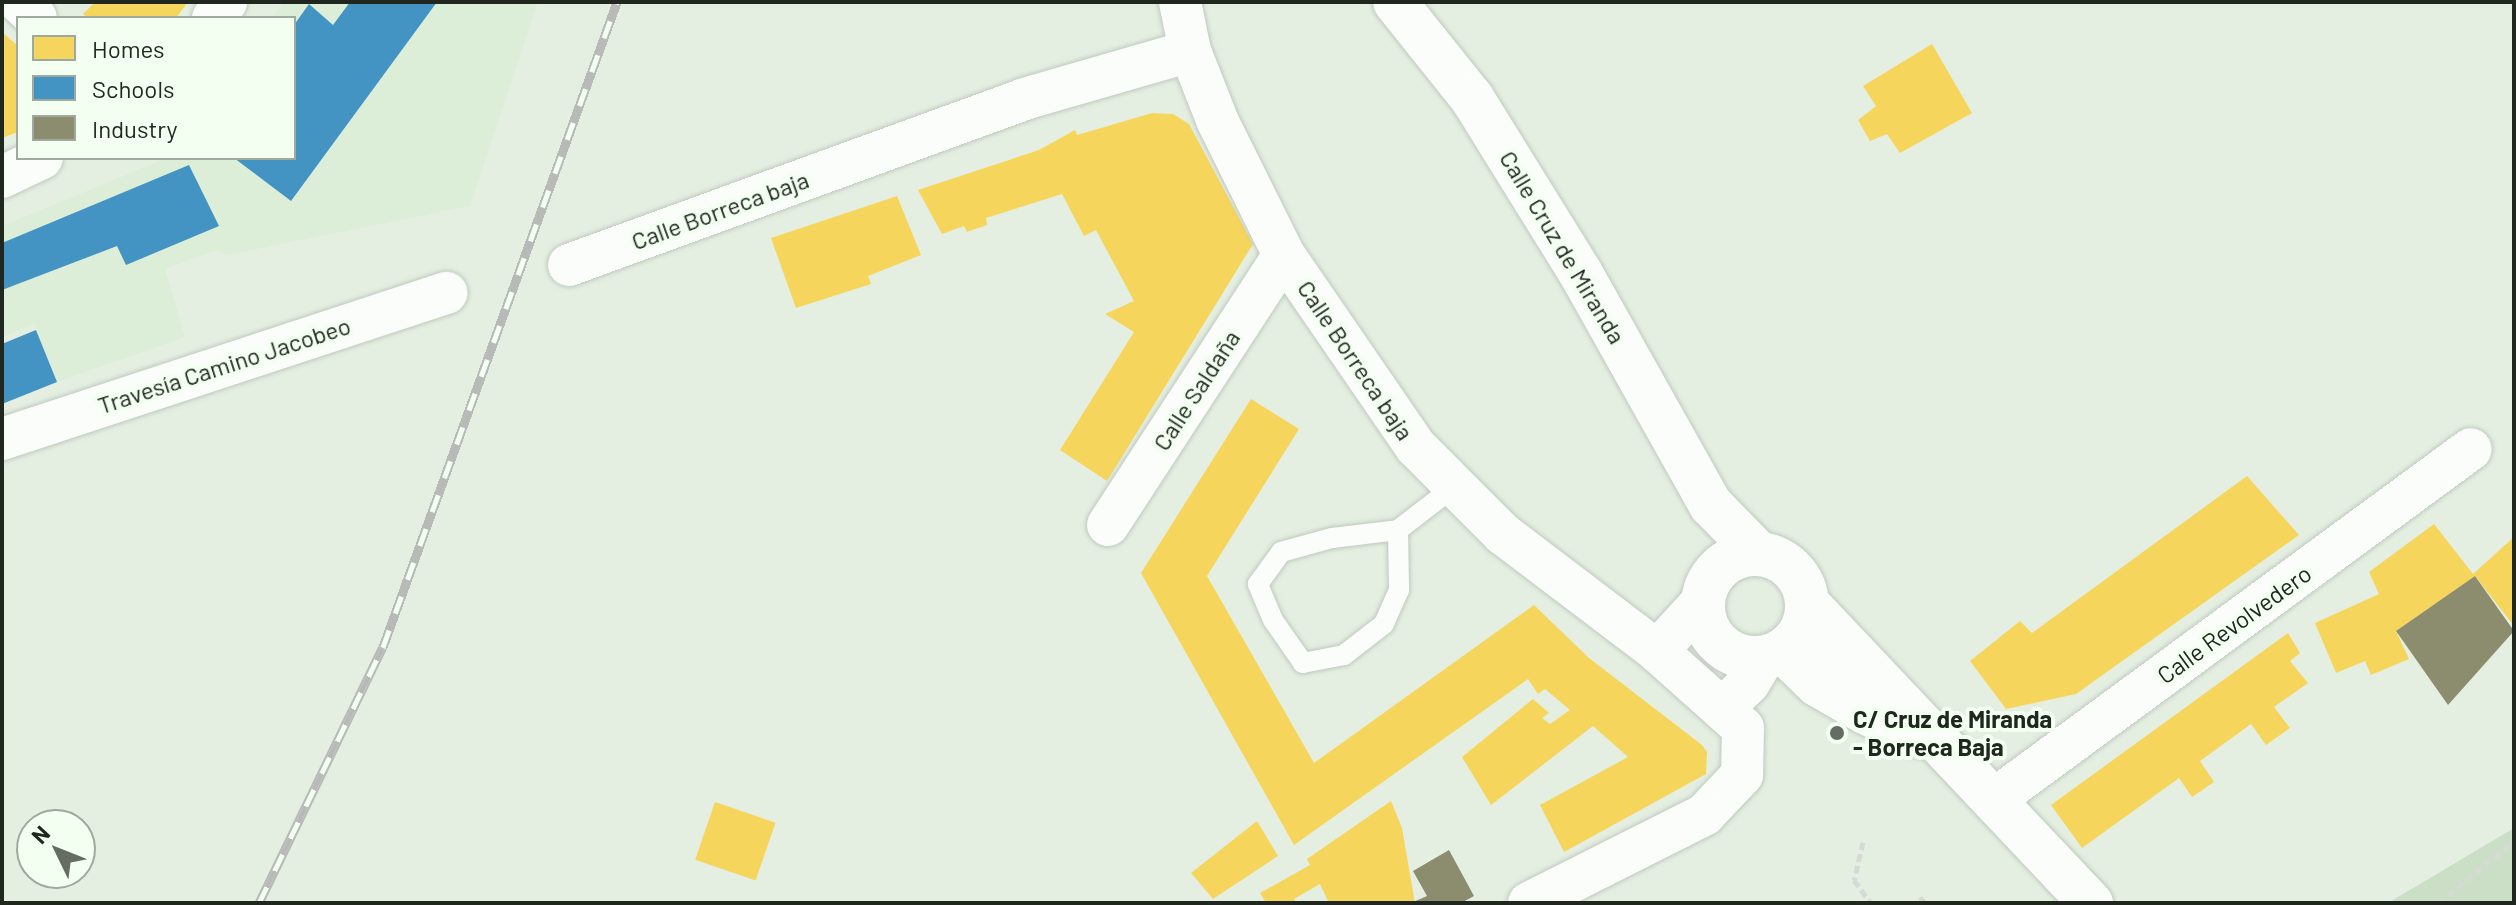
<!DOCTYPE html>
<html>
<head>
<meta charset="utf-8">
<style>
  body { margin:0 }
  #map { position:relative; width:2516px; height:905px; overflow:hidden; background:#e4efe2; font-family:Barlow,sans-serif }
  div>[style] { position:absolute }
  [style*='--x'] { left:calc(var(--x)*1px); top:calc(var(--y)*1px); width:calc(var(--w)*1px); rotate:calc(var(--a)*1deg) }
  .built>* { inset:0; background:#dceed8 }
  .green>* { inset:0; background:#cbdec6 }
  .homes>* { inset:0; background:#f6d55c; transform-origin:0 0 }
  .schools>* { inset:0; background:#4393c3 }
  .industry>* { inset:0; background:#8c8c6e }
  .path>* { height:5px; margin-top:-2.5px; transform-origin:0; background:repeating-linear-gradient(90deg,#d6dad5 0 8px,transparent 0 12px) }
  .roads { filter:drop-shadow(0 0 2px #c0c9be) drop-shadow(0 0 2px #c0c9be) }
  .lane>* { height:20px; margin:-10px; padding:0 10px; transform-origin:10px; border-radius:10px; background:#fbfdfb }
  .street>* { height:42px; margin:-21px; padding:0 21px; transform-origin:21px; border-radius:21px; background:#fbfdfb }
  .secondary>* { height:44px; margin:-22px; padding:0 22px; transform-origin:22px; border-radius:22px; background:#fbfdfb }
  .secondary>.ring { margin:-22px; padding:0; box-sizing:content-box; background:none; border:44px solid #fbfdfb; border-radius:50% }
  .rail>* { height:9px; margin-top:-4.5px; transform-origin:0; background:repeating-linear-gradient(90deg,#f3fff1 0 18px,#b7bab7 0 36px); box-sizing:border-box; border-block:2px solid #b7bab7 }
  .dots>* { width:22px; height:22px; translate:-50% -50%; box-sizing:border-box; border:4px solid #f3fff1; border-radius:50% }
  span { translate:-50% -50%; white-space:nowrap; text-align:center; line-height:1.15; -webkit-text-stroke:8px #f3fff1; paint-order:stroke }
  .street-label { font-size:24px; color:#20271f }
  .poi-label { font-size:24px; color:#20271f; font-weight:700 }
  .left { translate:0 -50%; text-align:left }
  .frame { position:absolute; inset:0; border:4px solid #20271f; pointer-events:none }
  .legend { position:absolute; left:16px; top:16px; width:280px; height:144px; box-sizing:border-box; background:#f3fff1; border:2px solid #9fa99d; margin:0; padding:10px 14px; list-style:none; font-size:24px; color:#20271f }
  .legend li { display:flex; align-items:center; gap:16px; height:40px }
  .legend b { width:40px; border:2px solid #9fa99d }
  .north { position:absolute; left:16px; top:809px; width:80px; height:80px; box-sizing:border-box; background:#f3fff1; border:2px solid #9fa99d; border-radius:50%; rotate:313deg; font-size:22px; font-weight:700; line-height:32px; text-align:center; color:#20271f }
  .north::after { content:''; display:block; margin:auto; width:28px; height:36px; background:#656d63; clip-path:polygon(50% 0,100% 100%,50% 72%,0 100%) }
</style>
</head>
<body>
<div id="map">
  <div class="built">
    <i style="clip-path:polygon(284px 2px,538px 2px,470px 206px,227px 255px,217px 250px,165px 269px,185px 337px,57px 382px,35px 324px,2px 337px,2px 226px,167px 158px,294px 158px,294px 18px,272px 18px)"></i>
  </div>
  <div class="green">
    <i style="clip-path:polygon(2514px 828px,2514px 903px,2388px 903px)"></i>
  </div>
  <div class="homes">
    <i style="clip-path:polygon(95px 2px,188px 2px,176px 18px,88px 18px,83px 14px)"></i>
    <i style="clip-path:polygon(2px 32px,18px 46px,18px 132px,2px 138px)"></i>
    <i style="clip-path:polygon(1932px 44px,1972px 113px,1900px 153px,1887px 134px,1870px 141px,1858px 120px,1876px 106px,1863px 86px)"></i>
    <i style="clip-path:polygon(1152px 113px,1173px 114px,1189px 124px,1253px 244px,1107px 481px,1060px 450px,1134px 332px,1105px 314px,1134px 301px,1096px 230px,1084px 236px,1062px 194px,986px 218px,987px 225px,967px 232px,964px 226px,942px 234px,918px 190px,1039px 150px,1075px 130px,1077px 135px)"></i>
    <i style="clip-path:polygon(897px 196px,921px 255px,868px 276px,871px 284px,796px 308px,771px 238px)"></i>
    <i style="clip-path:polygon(1251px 399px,1299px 429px,1207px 576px,1314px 763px,1534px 605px,1589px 658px,1702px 745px,1707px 752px,1706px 774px,1564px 852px,1540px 805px,1628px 757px,1593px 726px,1491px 805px,1462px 757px,1533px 699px,1549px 713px,1542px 718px,1550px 724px,1570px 710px,1545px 689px,1538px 694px,1528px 679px,1294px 845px,1141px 573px)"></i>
    <i style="clip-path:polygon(2247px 476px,2299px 535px,2076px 694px,2006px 709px,1970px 661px,2020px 621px,2032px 633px)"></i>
    <i style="clip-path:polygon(2434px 524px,2473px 574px,2514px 537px,2514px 626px,2475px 576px,2396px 631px,2409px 659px,2371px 675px,2365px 661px,2336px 673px,2315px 623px,2379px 594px,2369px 572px)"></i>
    <i style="clip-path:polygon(2288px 633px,2300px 653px,2290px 661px,2308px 683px,2274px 707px,2290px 728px,2266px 745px,2251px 724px,2200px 761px,2214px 782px,2192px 797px,2179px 778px,2082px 848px,2051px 805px)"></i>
    <i style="clip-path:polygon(1391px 801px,1402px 828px,1415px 903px,1329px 903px,1320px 884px,1294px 899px,1296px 903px,1266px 903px,1260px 893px,1310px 865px,1307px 859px)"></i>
    <i style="left:715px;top:802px;width:64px;height:61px;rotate:19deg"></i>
    <i style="clip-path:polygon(1257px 821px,1278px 856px,1213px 899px,1191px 873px)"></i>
  </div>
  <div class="schools">
    <i style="clip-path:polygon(350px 2px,437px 2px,291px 201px,234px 158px,294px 158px,294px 25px,309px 4px,333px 25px)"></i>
    <i style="clip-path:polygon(189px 165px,219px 226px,126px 265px,117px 246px,2px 290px,2px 243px)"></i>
    <i style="clip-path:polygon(36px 330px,57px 382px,2px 404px,2px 344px)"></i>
  </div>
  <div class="industry">
    <i style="clip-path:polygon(2475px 576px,2514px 631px,2448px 705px,2396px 631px)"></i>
    <i style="clip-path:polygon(1449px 850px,1474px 896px,1461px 903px,1411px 903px,1427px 896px,1413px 871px)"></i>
  </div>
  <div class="path">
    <i style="--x:1863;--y:842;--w:39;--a:103"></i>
    <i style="--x:1854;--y:880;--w:29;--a:54"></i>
    <i style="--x:1920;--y:897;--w:8;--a:50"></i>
    <i style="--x:2438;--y:903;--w:98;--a:-39.2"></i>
  </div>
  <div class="roads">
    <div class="lane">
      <i style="--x:1398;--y:530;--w:60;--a:89"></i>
      <i style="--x:1399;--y:590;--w:37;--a:114"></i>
      <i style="--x:1384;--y:624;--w:51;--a:142.2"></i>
      <i style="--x:1344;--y:655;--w:42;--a:169"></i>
      <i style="--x:1303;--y:663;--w:52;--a:-124.9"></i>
      <i style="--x:1273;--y:620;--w:39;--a:-113"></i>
      <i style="--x:1258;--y:584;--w:39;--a:-54"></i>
      <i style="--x:1281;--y:552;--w:53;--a:-15.4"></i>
      <i style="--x:1332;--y:538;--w:66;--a:-6.9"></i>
      <i style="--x:1398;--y:530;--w:72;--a:-37.7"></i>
      <i style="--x:1782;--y:667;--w:39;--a:44"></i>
      <i style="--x:1810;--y:694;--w:58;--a:30.1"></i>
      <i style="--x:1860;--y:723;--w:51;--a:25.6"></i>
      <i style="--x:1906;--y:745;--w:33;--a:11"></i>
    </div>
    <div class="street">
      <i style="--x:19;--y:2;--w:23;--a:43"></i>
      <i style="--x:1180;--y:2;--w:50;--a:78.5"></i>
      <i style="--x:1190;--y:51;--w:76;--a:68.5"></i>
      <i style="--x:1218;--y:122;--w:148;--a:63.6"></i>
      <i style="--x:1284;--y:255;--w:233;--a:55.5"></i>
      <i style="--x:1416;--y:447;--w:123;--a:45"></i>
      <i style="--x:1503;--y:534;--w:193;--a:37.2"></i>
      <i style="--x:1657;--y:651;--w:115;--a:41.8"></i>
      <i style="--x:1743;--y:728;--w:47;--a:91.2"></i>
      <i style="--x:1742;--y:775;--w:55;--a:133.5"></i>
      <i style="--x:1704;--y:815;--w:196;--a:153.3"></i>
      <i style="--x:213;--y:18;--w:21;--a:-51"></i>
      <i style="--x:2;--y:177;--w:44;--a:-25.4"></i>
      <i style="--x:569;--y:265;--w:484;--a:-20"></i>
      <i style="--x:1024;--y:99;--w:173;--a:-16.1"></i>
      <i style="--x:2;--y:439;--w:468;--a:-18.2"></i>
      <i style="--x:1108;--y:525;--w:322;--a:-56.9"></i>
      <i style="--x:1657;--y:651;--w:67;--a:-47.4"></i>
      <i style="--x:1722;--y:709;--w:37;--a:-44"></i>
      <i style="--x:1749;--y:683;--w:29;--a:-59"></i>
      <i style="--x:1996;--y:798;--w:589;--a:-36.31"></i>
    </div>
    <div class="secondary">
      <i style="--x:1395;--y:2;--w:123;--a:51.3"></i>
      <i style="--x:1472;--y:98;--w:205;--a:58.2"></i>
      <i style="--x:1580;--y:272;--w:267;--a:60.7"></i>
      <i style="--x:1711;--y:505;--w:66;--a:45.6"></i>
      <i class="ring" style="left:1703px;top:554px;width:60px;height:60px"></i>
      <i style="--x:1808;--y:604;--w:412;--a:46.6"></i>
      <i style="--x:1782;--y:652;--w:114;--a:25"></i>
    </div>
  </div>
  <div class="rail">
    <i style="--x:259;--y:903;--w:284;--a:-64.2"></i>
    <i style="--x:383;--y:647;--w:686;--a:-70.06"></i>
  </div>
  <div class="dots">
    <i style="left:1837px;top:733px;background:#656d63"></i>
  </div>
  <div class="street-label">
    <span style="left:720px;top:210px;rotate:-20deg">Calle Borreca baja</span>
    <span style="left:1563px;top:247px;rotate:59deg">Calle Cruz de Miranda</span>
    <span style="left:1356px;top:360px;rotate:56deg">Calle Borreca baja</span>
    <span style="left:224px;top:365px;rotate:-18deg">Travesía Camino Jacobeo</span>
    <span style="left:1196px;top:390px;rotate:-57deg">Calle Saldaña</span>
    <span style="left:2234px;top:624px;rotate:-36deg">Calle Revolvedero</span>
  </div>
  <div class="poi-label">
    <span class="left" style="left:1853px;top:733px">C/ Cruz de Miranda<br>- Borreca Baja</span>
  </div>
  <div class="frame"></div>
  <ul class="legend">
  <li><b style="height:22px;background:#f6d55c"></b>Homes</li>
  <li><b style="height:22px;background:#4393c3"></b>Schools</li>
  <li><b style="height:22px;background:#8c8c6e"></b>Industry</li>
  </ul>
  <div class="north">N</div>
</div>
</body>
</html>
